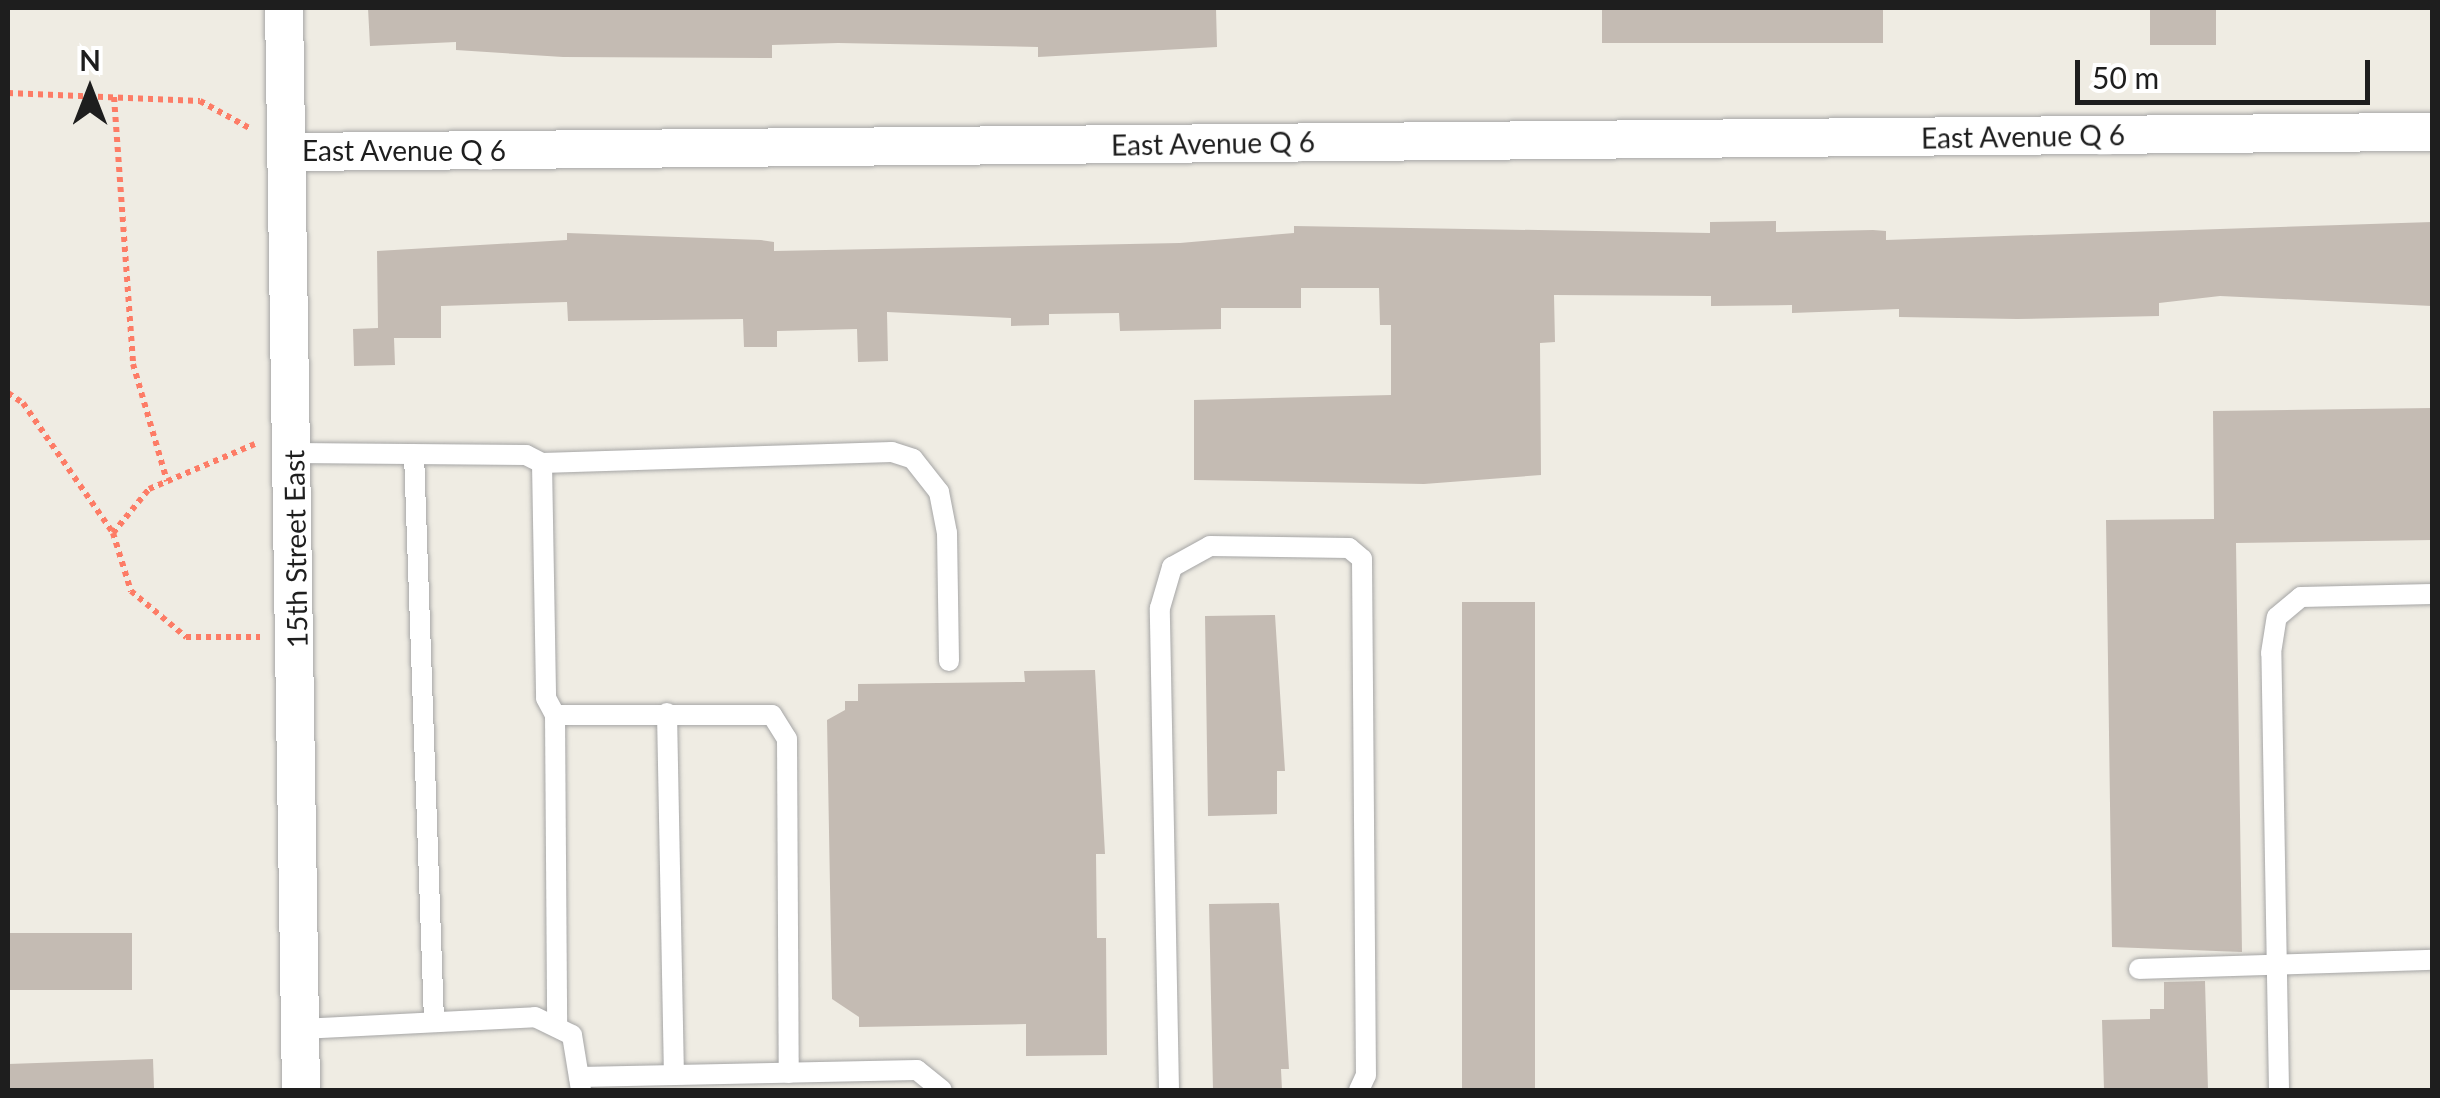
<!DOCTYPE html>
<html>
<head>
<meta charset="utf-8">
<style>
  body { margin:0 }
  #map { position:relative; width:2440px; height:1098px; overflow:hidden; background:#efece3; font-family:Lato,sans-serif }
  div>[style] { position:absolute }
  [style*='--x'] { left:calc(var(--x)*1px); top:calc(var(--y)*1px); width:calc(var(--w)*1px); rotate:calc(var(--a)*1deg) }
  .building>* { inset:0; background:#c4bbb3; transform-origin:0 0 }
  .path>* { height:6px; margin-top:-3px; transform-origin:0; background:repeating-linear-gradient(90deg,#fd7c66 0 5px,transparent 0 10px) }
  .roads { filter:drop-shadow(0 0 2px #a5a5a5) drop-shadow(0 0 2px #a5a5a5) }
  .service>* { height:20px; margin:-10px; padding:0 10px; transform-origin:10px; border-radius:10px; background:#fff }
  .minor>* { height:38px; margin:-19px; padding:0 19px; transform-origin:19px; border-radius:19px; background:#fff }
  span { translate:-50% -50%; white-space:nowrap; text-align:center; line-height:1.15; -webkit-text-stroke:9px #fff; paint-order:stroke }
  .street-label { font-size:28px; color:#1e1e1e }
  .frame { position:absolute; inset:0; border:10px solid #1e1e1e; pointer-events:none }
  .north { position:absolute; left:40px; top:40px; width:100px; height:100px; -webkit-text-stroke:8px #fff; paint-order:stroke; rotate:0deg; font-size:28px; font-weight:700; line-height:40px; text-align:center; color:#1e1e1e }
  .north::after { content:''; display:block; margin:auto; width:35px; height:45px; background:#1e1e1e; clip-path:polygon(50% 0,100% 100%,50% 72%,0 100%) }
  .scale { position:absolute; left:2075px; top:60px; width:295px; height:45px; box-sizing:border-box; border:5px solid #1e1e1e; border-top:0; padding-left:12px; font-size:30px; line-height:35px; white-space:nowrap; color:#1e1e1e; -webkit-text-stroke:8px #fff; paint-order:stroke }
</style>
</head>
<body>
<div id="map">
  <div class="building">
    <i style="clip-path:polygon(368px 8px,1216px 8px,1217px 47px,1038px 57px,1038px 47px,838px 43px,772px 45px,772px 58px,563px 57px,456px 50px,456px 42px,370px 46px)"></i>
    <i style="left:1602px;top:8px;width:281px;height:35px"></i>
    <i style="left:2150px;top:8px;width:66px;height:37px"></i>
    <i style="clip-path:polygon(1776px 221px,1776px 232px,1873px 230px,1886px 231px,1886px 240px,2432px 222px,2432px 306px,2220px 296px,2159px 303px,2159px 316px,2017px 319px,1899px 317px,1899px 309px,1792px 313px,1792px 305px,1711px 306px,1711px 296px,1554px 295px,1555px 342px,1540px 343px,1541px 475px,1424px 484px,1194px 480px,1194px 400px,1391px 395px,1391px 325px,1380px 325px,1379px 288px,1301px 288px,1301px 308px,1221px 308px,1221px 329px,1120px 331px,1119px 313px,1049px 314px,1049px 325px,1011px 326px,1011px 318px,887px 312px,888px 361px,858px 362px,857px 329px,777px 331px,777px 347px,744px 347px,743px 319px,568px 321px,567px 302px,441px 306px,441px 338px,394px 338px,395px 365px,354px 366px,353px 329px,378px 328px,377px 251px,567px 240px,567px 233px,761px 240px,774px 242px,774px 251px,1180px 243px,1294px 233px,1294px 226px,1710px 233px,1710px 222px)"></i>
    <i style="clip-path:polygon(2432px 408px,2432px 540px,2236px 543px,2242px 952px,2112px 947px,2106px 520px,2214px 519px,2213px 411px)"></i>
    <i style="left:1462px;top:602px;width:73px;height:488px"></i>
    <i style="clip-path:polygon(1275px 615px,1285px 771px,1277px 771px,1277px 814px,1208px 816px,1205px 616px)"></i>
    <i style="clip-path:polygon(1095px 670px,1105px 854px,1096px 854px,1097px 938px,1106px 938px,1107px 1055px,1026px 1056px,1026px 1024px,859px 1027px,859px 1017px,832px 999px,827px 720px,845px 710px,845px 701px,858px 701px,858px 684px,1025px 682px,1024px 671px)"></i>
    <i style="clip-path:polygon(1279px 903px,1289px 1069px,1281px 1069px,1282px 1090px,1213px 1090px,1209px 904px)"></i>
    <i style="left:8px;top:933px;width:124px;height:57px"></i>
    <i style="clip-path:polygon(2205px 981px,2208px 1090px,2104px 1090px,2102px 1020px,2150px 1019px,2150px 1009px,2164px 1009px,2164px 982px)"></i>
    <i style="left:153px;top:1059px;width:31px;height:145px;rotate:88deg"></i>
  </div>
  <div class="path">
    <i style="--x:8;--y:93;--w:192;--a:2.4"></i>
    <i style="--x:200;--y:101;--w:58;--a:28.8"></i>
    <i style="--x:114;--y:97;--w:268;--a:85.9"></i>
    <i style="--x:133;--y:364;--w:122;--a:73.8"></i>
    <i style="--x:8;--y:393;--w:18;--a:34"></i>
    <i style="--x:23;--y:403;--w:158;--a:55.3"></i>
    <i style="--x:113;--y:533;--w:61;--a:72.8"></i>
    <i style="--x:131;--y:591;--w:72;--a:39.9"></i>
    <i style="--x:186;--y:637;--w:74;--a:0"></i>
    <i style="--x:113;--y:533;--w:57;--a:-50.7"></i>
    <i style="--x:149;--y:489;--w:115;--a:-23"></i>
  </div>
  <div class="roads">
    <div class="service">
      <i style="--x:294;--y:453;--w:232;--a:0.5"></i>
      <i style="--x:526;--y:455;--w:18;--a:27"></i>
      <i style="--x:542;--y:463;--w:235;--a:89"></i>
      <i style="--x:546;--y:698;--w:19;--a:62"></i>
      <i style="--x:555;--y:715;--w:217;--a:0"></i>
      <i style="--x:772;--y:715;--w:28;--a:58"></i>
      <i style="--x:787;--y:739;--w:334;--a:89.7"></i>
      <i style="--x:414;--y:454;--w:568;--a:87.98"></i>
      <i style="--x:542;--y:463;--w:350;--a:-1.8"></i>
      <i style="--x:892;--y:452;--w:22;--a:18"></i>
      <i style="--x:913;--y:459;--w:42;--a:51.8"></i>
      <i style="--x:939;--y:492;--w:42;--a:79"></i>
      <i style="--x:947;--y:533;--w:128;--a:89.1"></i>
      <i style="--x:667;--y:713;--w:362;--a:88.9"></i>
      <i style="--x:555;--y:715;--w:309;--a:89.6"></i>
      <i style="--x:2139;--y:969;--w:293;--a:-1.8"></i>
      <i style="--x:301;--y:1029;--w:234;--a:-2.9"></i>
      <i style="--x:535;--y:1017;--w:41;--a:25.9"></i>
      <i style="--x:572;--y:1035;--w:56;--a:80.7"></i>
      <i style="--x:579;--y:1077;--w:338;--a:-1.2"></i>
      <i style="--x:917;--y:1070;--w:32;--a:39"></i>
      <i style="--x:1169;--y:1090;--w:482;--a:-91.1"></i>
      <i style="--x:1160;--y:608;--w:43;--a:-73.7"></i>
      <i style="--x:1172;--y:567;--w:43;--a:-28.9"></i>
      <i style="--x:1210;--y:546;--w:139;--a:0.8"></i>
      <i style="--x:1349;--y:548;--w:17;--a:40"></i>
      <i style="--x:1362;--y:559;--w:516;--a:89.56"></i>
      <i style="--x:1366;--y:1075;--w:17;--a:115"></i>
      <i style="--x:2279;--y:1090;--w:437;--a:-91"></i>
      <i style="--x:2271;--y:653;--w:36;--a:-81"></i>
      <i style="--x:2277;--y:617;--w:31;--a:-40"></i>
      <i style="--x:2301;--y:597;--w:131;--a:-1.3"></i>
    </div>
    <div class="minor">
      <i style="--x:284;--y:8;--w:1082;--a:89.1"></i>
      <i style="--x:291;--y:152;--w:2141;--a:-0.54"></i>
    </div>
  </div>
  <div class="street-label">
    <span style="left:2023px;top:136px;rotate:-1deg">East Avenue Q 6</span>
    <span style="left:1213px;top:143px;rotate:-1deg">East Avenue Q 6</span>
    <span style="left:404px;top:150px">East Avenue Q 6</span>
    <span style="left:295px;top:549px;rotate:-91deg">15th Street East</span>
  </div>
  <div class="frame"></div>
  <div class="north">N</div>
  <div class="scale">50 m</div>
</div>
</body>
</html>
